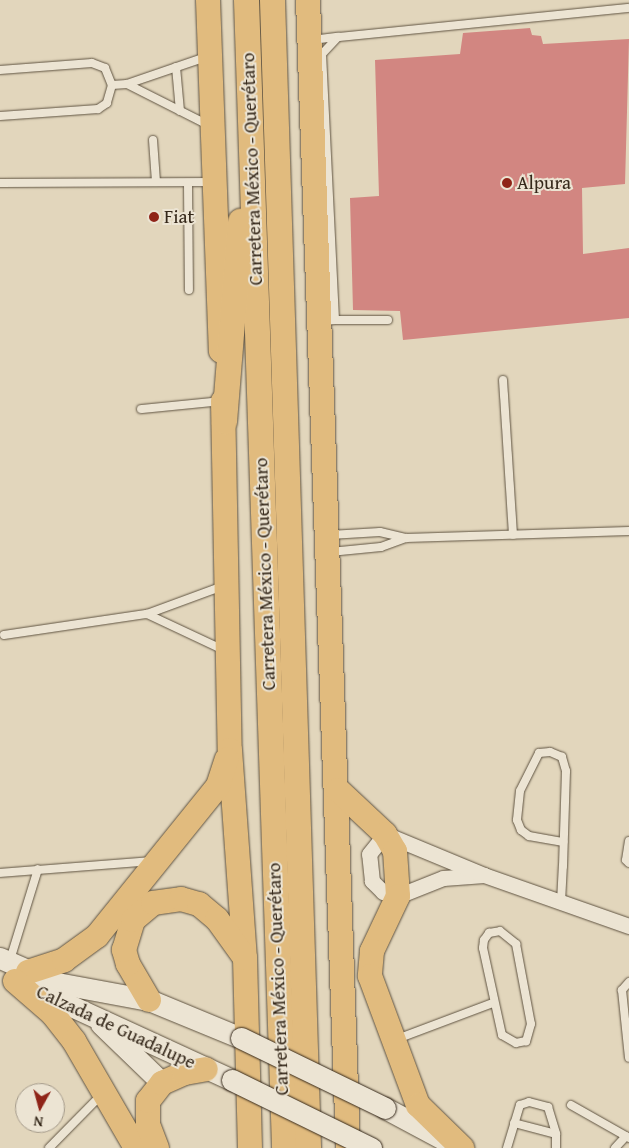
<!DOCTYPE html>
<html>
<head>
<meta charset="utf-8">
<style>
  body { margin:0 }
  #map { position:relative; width:629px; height:1148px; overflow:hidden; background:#e2d6bc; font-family:"Gentium Book Plus",serif }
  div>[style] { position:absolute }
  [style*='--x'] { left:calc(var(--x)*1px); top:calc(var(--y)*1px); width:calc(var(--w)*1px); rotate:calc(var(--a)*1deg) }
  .building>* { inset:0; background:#d28681 }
  .roads { filter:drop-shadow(0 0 1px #605442) drop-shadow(0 0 1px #605442) }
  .service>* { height:8px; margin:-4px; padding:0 4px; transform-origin:4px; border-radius:4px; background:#ece4d3 }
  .minor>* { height:15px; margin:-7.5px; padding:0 7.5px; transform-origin:7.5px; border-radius:7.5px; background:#ece4d3 }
  .secondary>* { height:21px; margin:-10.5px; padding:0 10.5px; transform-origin:10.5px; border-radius:10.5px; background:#ece4d3 }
  .primary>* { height:24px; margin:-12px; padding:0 12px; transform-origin:12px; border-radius:12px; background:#e1bb7e }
  .trunk>* { height:25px; margin:-12.5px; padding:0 12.5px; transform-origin:12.5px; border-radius:12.5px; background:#e1bb7e }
  .bridges { filter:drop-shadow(0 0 1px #35281a) drop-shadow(0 0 1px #35281a) }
  .secondary-bridge>* { height:21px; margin:-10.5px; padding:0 10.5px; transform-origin:10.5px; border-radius:10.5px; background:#ece4d3 }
  .dots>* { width:14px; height:14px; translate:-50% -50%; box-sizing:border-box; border:2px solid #ece4d3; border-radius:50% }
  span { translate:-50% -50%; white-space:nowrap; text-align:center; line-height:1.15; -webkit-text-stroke:4px #ece4d3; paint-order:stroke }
  .street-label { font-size:19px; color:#35281a }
  .poi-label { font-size:19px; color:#35281a }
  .left { translate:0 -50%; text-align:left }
  .north { position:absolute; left:15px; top:1083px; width:50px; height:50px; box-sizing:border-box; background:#ece4d3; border:1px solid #a39989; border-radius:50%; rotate:187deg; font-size:14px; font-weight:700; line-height:20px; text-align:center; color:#35281a }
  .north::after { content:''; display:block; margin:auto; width:18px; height:22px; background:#8f2418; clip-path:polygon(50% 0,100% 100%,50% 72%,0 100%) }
</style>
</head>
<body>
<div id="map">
  <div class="building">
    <i style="clip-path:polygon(530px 28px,532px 35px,541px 36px,543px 44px,629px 39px,625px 184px,582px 188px,583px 254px,629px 248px,629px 318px,403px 340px,400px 311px,353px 310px,350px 198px,379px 196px,375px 60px,460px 54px,463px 33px)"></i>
  </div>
  <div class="roads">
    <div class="service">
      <i style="--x:312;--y:40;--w:26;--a:-7"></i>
      <i style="--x:176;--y:67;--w:44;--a:84.8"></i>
      <i style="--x:0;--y:70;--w:92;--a:-4.4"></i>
      <i style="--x:92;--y:63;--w:14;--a:21"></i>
      <i style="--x:105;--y:68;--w:18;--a:68"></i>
      <i style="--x:112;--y:85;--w:19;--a:106"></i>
      <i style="--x:107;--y:103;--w:11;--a:146"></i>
      <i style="--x:98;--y:109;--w:98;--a:175.9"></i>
      <i style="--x:127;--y:84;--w:93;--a:26.8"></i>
      <i style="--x:112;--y:85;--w:15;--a:-4"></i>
      <i style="--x:127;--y:84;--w:83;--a:-18.9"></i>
      <i style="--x:153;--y:140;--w:42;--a:85.9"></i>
      <i style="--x:0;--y:183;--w:213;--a:-0.3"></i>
      <i style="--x:188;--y:184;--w:106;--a:89.5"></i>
      <i style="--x:335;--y:320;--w:53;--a:0"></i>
      <i style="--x:323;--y:321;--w:12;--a:-5"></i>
      <i style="--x:335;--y:320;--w:266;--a:-92.8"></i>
      <i style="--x:322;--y:54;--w:23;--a:-47"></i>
      <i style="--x:338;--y:37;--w:292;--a:-5.7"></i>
      <i style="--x:503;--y:380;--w:155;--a:86.3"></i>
      <i style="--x:141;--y:409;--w:80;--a:-5.7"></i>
      <i style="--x:330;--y:535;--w:50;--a:-3.4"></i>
      <i style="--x:380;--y:532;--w:27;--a:13"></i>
      <i style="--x:406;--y:538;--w:223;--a:-1.8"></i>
      <i style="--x:330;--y:552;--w:51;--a:-5.6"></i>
      <i style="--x:381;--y:547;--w:27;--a:-20"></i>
      <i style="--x:147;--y:614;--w:85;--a:25.1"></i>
      <i style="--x:4;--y:635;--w:145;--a:-8.4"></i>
      <i style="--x:147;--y:614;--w:81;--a:-20.2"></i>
      <i style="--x:629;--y:841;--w:19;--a:99"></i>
      <i style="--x:626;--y:860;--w:4;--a:45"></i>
      <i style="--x:0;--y:873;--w:152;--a:-4.5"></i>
      <i style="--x:561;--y:902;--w:36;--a:-87"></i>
      <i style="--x:563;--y:866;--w:95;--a:-88.2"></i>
      <i style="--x:566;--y:771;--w:15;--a:-106"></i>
      <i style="--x:562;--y:757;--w:13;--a:-157"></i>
      <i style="--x:550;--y:752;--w:11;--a:175"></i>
      <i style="--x:539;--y:753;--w:42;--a:116.6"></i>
      <i style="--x:520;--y:791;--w:29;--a:96"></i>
      <i style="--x:517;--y:820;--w:11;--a:68"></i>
      <i style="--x:521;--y:830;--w:10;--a:37"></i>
      <i style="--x:529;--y:836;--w:35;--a:10"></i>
      <i style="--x:500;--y:931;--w:21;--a:39"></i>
      <i style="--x:516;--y:944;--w:81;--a:79.4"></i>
      <i style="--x:531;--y:1024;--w:18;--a:106"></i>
      <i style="--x:526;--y:1041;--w:10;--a:169"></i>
      <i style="--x:516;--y:1043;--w:16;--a:-150"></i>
      <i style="--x:502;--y:1035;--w:89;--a:-102.3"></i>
      <i style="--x:483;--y:948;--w:8;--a:-83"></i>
      <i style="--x:484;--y:940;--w:9;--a:-54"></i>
      <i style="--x:489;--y:933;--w:11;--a:-10"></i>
      <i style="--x:10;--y:960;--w:95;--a:-72.9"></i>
      <i style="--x:629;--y:982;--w:11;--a:131"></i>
      <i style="--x:622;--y:990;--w:68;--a:84.1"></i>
      <i style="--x:397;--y:1039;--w:103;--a:-20.6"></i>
      <i style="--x:571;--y:1105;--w:67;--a:29.6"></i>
      <i style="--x:514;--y:1123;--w:43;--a:14.7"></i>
      <i style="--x:49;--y:1148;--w:76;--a:-45.5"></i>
      <i style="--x:507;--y:1148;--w:45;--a:-73.2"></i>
      <i style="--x:520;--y:1105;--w:9;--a:-18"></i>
      <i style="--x:529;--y:1102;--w:20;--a:15"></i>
      <i style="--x:548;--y:1107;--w:28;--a:73"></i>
      <i style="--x:556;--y:1134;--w:14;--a:90"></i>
      <i style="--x:615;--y:1148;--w:16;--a:-47"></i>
    </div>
    <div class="minor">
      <i style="--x:484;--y:875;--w:41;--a:175.8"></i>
      <i style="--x:443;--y:878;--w:48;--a:158.2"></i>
      <i style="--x:398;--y:896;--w:16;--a:-165"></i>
      <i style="--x:383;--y:892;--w:16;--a:-135"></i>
      <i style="--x:372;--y:881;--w:27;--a:-96"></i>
      <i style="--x:369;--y:854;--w:26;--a:-51"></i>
      <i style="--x:385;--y:834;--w:107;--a:22.5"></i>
      <i style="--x:484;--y:875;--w:154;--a:19.4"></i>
    </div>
    <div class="secondary">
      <i style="--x:0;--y:958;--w:62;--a:23.7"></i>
      <i style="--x:57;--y:983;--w:94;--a:10.5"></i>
      <i style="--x:149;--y:1000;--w:100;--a:22.4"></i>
      <i style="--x:30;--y:987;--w:222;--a:24.7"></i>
      <i style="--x:101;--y:1024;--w:85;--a:44"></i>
      <i style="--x:385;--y:1108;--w:78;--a:28.2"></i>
    </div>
    <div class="primary">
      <i style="--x:208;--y:0;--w:351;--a:87.9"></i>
      <i style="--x:308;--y:0;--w:1149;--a:88"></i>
      <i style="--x:223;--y:401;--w:349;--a:88.9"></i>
      <i style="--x:230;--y:750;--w:209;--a:85.9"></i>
      <i style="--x:245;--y:958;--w:190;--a:88.5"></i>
      <i style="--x:338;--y:790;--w:64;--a:43.1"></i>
      <i style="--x:385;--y:834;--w:20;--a:60"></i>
      <i style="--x:395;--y:851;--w:45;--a:86.2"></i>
      <i style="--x:398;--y:896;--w:61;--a:115.3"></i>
      <i style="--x:372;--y:951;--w:25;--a:95"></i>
      <i style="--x:370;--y:976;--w:138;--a:69.6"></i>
      <i style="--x:418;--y:1105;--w:62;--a:44.3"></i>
      <i style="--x:28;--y:972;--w:38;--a:-18"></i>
      <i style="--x:64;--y:960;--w:41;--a:-36"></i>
      <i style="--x:97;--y:936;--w:193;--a:-51.1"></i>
      <i style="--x:218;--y:786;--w:28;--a:-72"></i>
      <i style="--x:15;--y:981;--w:50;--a:41"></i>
      <i style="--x:53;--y:1014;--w:34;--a:52"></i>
      <i style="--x:74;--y:1041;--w:124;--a:59.9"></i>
      <i style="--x:149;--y:1000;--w:42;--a:-120.3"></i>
      <i style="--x:128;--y:964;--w:15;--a:-106"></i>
      <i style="--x:124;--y:950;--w:31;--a:-73"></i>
      <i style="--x:133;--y:920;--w:26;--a:-40"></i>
      <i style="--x:153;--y:903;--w:28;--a:-8"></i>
      <i style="--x:181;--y:899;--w:19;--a:16"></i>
      <i style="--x:199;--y:904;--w:23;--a:40"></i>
      <i style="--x:217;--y:919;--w:48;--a:54.3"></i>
      <i style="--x:157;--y:1148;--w:25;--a:-111"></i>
      <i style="--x:148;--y:1125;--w:24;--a:-90"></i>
      <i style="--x:148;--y:1101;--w:23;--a:-52"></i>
      <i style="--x:162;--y:1083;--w:24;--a:-24"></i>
      <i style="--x:184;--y:1073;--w:22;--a:-10"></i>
    </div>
    <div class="trunk">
      <i style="--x:246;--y:0;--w:1149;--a:88.1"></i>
      <i style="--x:272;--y:0;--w:1149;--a:88.2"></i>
      <i style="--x:224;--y:421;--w:201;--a:-85.4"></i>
    </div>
  </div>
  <div class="bridges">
    <div class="secondary-bridge">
      <i style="--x:241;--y:1038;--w:160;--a:25.9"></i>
      <i style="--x:232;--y:1080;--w:155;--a:26.1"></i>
    </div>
  </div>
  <div class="dots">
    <i style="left:507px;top:183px;background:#8f2418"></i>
    <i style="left:154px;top:217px;background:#8f2418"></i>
  </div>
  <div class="street-label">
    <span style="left:252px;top:169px;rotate:-92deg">Carretera México - Querétaro</span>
    <span style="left:265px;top:574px;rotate:-92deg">Carretera México - Querétaro</span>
    <span style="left:278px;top:979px;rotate:-92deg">Carretera México - Querétaro</span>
    <span style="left:116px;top:1027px;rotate:25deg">Calzada de Guadalupe</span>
  </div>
  <div class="poi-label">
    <span class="left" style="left:517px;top:183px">Alpura</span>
    <span class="left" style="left:164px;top:217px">Fiat</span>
  </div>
  <div class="north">N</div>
</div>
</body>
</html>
